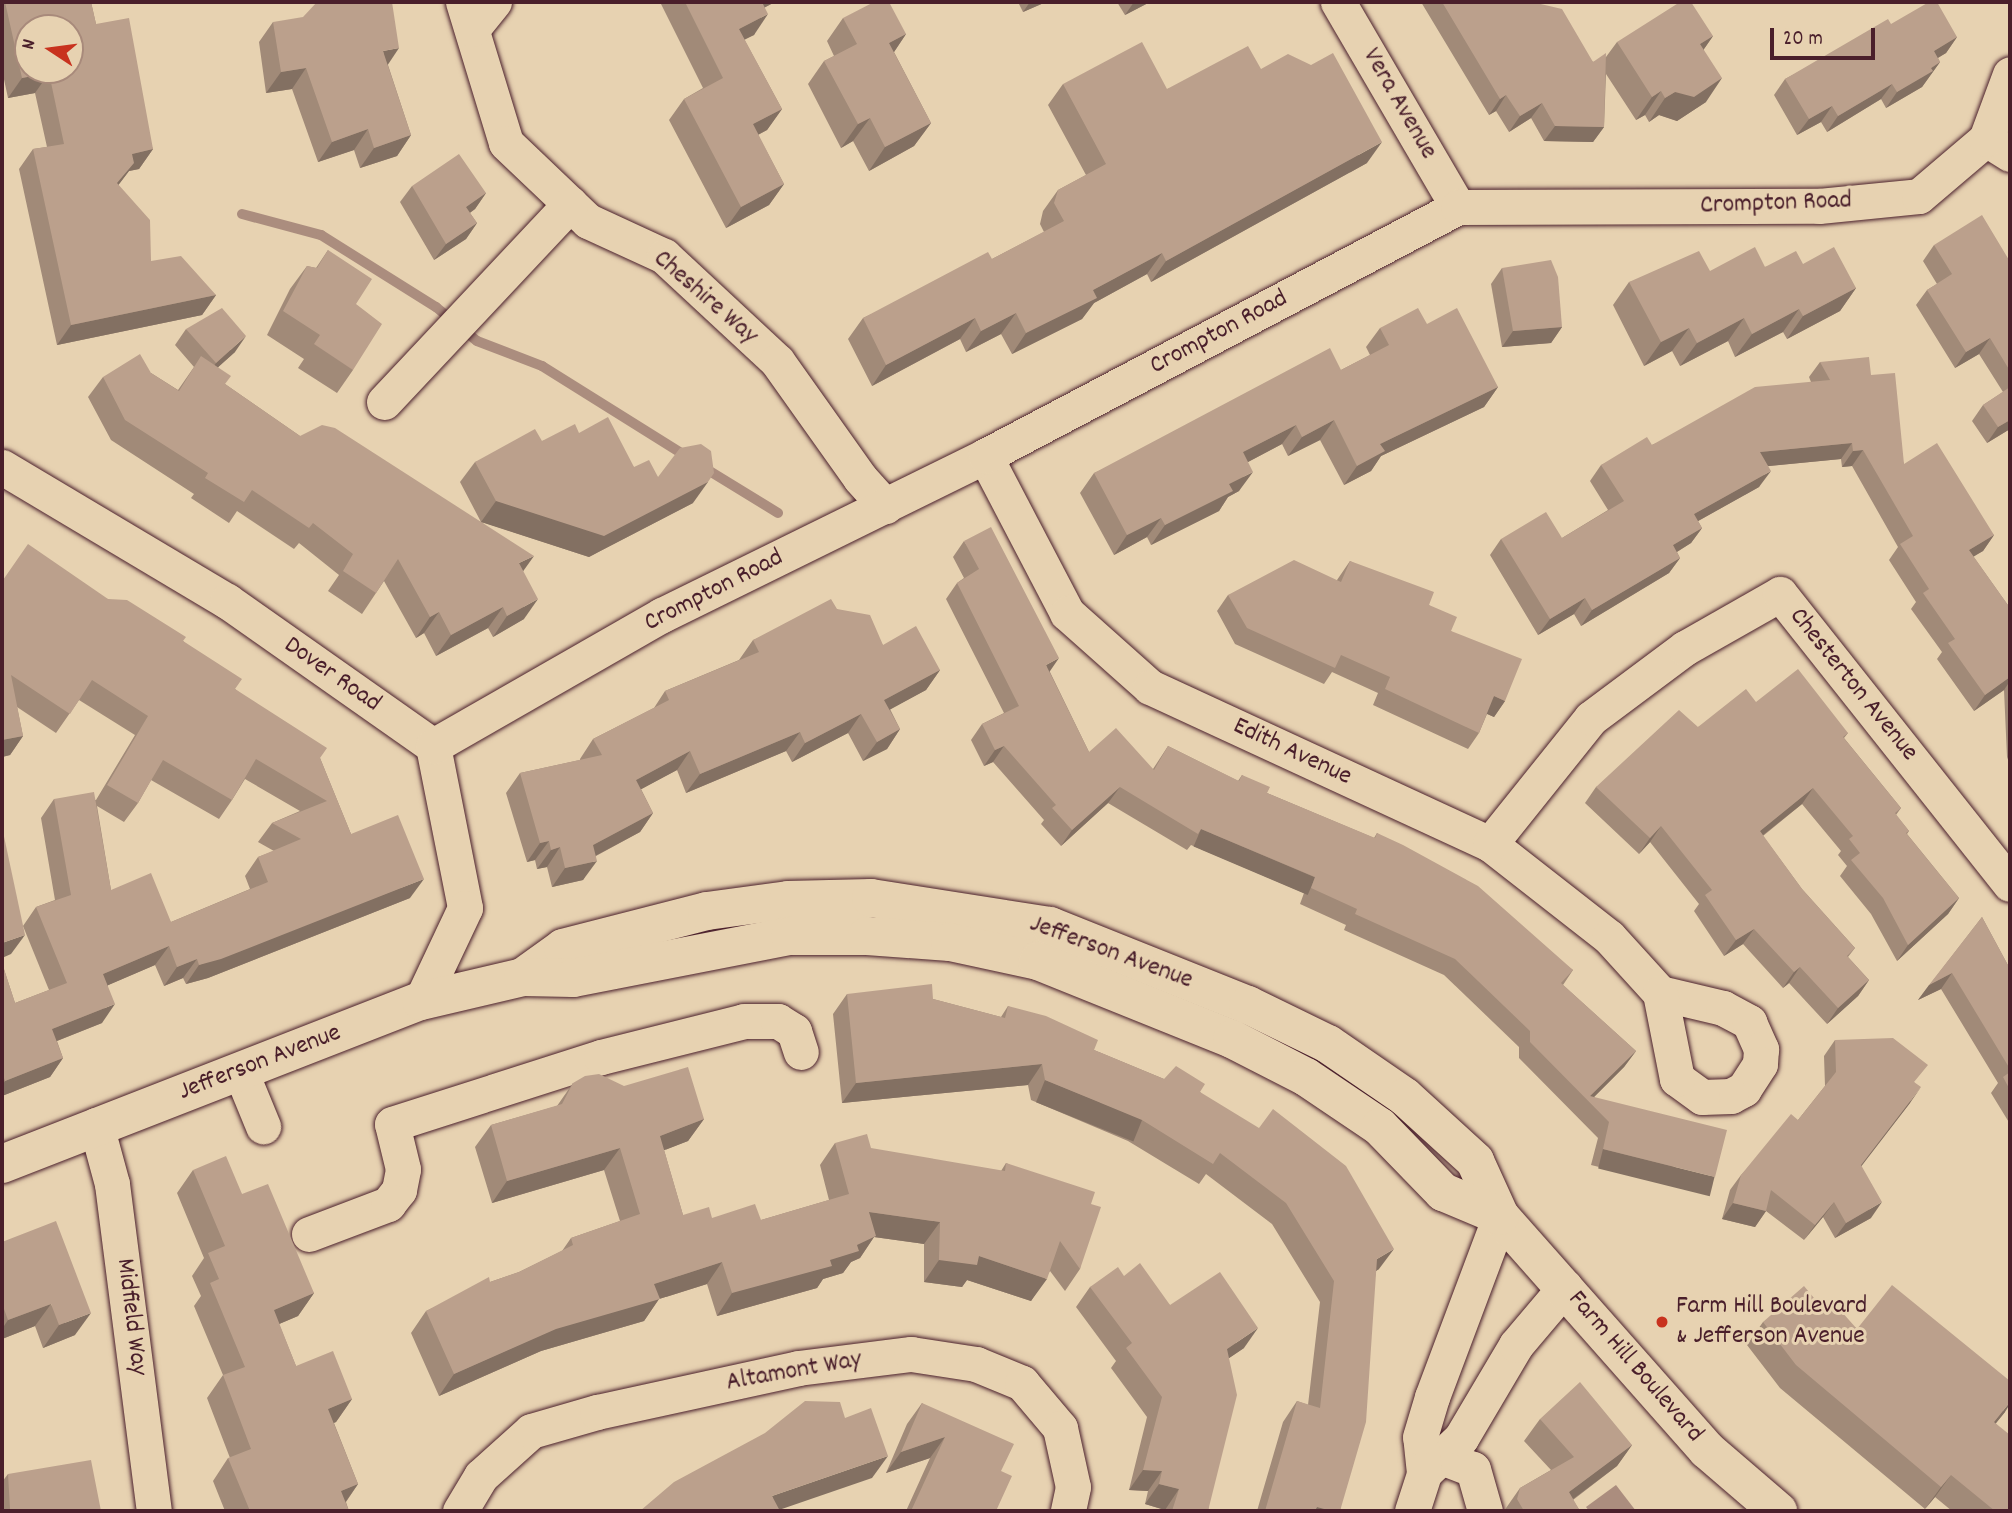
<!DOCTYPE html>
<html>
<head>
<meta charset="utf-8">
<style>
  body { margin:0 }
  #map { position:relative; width:2012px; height:1513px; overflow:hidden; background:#e7d2b1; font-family:Dekko,sans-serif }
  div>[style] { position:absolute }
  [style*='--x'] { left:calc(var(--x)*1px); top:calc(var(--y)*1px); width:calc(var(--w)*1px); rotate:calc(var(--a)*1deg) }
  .water>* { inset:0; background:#ab8d7e }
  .stream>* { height:10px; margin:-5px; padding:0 5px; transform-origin:5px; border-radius:5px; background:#ab8d7e }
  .roads { filter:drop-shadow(0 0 2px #4a1f2b) drop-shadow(0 0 2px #4a1f2b) }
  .minor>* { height:35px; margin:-17.5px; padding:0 17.5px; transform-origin:17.5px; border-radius:17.5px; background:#e7d2b1 }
  .major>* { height:38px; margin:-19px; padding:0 19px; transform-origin:19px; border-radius:19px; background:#e7d2b1 }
  .wall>* { inset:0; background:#a18a78 }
  .shaded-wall>* { inset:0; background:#837062; transform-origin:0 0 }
  .building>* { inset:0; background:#bba08c }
  .dots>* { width:19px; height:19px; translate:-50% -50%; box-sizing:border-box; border:4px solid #e7d2b1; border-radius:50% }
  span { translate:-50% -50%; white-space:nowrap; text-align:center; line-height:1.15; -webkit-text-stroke:6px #e7d2b1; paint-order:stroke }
  .street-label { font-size:26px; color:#4a1f2b }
  .poi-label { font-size:26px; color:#4a1f2b }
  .left { translate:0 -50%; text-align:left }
  .frame { position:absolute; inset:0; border:4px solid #4a1f2b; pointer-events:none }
  .north { position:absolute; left:14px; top:14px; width:70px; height:70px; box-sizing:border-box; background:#e7d2b1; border:2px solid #a88a7b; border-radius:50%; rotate:283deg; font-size:19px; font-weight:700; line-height:28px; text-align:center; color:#4a1f2b }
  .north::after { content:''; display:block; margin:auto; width:24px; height:32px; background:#c8321e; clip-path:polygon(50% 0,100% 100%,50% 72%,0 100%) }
  .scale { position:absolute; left:1770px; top:28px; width:105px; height:32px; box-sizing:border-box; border:4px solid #4a1f2b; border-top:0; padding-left:9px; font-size:21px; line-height:24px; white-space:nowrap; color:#4a1f2b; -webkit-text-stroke:5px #e7d2b1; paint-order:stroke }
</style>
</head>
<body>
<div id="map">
  <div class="water">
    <i style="clip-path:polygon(1616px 1485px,1636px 1511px,1589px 1511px,1586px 1507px)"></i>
  </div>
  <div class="stream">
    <i style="--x:242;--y:214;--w:82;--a:14.9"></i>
    <i style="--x:321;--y:235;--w:136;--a:32.1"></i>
    <i style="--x:436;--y:307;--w:53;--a:39.7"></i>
    <i style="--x:477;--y:341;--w:70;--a:21"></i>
    <i style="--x:542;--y:366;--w:173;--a:32"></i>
    <i style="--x:703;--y:467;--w:88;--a:31.5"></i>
  </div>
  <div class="roads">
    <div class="minor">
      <i style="--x:463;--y:2;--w:147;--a:73"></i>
      <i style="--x:506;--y:143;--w:113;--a:43.6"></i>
      <i style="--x:588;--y:221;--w:84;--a:24.7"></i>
      <i style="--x:664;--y:256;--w:154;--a:42.9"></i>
      <i style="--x:777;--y:361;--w:143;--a:54.6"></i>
      <i style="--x:860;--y:478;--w:38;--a:48"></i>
      <i style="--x:1338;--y:2;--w:238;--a:59.7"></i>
      <i style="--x:472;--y:29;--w:35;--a:-51"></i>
      <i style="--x:1986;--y:139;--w:28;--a:32"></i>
      <i style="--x:384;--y:402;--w:272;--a:-46.8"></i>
      <i style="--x:985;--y:456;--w:177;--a:62.4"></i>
      <i style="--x:1067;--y:613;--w:111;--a:41.7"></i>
      <i style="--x:1150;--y:687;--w:374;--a:24.8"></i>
      <i style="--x:1490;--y:844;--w:151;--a:38"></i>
      <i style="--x:1609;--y:937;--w:76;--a:47.7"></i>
      <i style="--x:2;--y:467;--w:262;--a:30.8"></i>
      <i style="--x:227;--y:601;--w:252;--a:35.1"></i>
      <i style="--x:433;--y:746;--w:165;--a:78.8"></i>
      <i style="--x:465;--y:908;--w:103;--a:115.3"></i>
      <i style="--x:433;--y:746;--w:264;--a:-29.8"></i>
      <i style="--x:662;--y:615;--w:360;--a:-26.2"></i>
      <i style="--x:985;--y:456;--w:535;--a:-27.76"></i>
      <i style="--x:1458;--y:207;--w:361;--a:-0.2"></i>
      <i style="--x:1819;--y:206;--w:100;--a:-5.7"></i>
      <i style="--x:1919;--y:196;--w:88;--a:-40.4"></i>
      <i style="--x:1986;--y:139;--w:69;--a:-69.7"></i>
      <i style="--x:1490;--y:844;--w:161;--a:-51.3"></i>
      <i style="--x:1591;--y:718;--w:117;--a:-36.7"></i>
      <i style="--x:1685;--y:648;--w:109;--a:-29.6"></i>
      <i style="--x:1780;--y:594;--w:370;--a:51.6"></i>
      <i style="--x:1660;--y:993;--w:65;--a:13.4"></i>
      <i style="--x:1723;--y:1008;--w:30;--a:28"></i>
      <i style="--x:1749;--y:1022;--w:30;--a:66"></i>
      <i style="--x:1761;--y:1049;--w:15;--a:94"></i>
      <i style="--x:1760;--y:1064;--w:30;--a:123"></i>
      <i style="--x:1744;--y:1089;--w:15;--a:152"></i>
      <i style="--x:1731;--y:1096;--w:29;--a:178"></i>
      <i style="--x:1702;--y:1097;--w:31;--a:-144"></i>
      <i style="--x:1677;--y:1079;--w:88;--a:-101.2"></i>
      <i style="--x:240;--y:1070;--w:61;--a:67.7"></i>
      <i style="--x:96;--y:1125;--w:61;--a:74.8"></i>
      <i style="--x:112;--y:1184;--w:330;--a:82.7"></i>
      <i style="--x:309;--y:1234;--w:85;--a:-20.8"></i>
      <i style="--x:388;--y:1204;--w:18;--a:-52"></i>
      <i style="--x:399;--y:1190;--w:21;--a:-79"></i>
      <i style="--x:403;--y:1169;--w:46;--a:-103.7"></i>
      <i style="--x:392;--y:1124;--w:219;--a:-17.8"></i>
      <i style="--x:601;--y:1057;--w:147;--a:-14.1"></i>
      <i style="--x:744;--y:1021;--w:34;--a:0"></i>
      <i style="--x:778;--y:1021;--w:19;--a:32"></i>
      <i style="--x:794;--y:1031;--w:22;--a:72"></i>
      <i style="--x:1441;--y:1457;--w:34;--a:21"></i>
      <i style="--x:1473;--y:1469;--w:44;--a:74.1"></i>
      <i style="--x:1424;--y:1473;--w:51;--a:-43.4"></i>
      <i style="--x:1461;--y:1438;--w:108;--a:-59.4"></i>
      <i style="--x:1516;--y:1345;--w:76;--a:-49.8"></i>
      <i style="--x:460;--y:1511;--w:41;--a:-59"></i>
      <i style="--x:481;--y:1476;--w:67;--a:-42"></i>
      <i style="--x:531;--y:1431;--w:69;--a:-16.1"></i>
      <i style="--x:597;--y:1412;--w:206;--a:-12.3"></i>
      <i style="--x:798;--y:1368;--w:114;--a:-7.1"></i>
      <i style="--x:911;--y:1354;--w:66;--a:8.7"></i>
      <i style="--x:976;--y:1364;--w:50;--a:22.4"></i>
      <i style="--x:1022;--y:1383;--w:59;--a:49.8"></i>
      <i style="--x:1060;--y:1428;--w:60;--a:77.6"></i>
      <i style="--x:1073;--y:1487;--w:25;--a:102"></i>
      <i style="--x:1412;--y:1511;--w:40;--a:-72"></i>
      <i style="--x:1424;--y:1473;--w:36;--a:-96"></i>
      <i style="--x:1420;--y:1437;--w:42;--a:-73.3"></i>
      <i style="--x:1432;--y:1397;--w:193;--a:-69.4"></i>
    </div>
    <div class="major">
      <i style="--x:523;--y:977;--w:49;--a:-35.9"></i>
      <i style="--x:563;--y:948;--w:149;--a:-14.4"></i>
      <i style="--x:707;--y:911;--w:82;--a:-7.7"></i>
      <i style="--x:788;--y:900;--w:83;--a:-1.4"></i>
      <i style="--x:871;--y:898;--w:181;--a:8.9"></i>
      <i style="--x:1050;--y:926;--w:213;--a:21.8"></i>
      <i style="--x:1248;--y:1005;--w:89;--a:26"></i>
      <i style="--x:1328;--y:1044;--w:93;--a:34.5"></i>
      <i style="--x:1405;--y:1097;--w:95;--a:42.4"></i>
      <i style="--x:1475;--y:1161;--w:60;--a:65.6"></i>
      <i style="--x:1500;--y:1216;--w:312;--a:48.5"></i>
      <i style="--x:1707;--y:1450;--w:94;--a:40.7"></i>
      <i style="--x:2;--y:1164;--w:450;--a:-21.3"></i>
      <i style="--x:421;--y:1001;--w:105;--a:-13.2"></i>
      <i style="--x:523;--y:977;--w:50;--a:1.1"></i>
      <i style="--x:573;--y:978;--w:221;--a:-11"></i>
      <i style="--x:790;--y:936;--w:77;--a:0"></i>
      <i style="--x:867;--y:936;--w:83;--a:4.1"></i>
      <i style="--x:950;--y:942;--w:90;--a:12.2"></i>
      <i style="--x:1038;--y:961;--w:209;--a:21.9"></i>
      <i style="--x:1232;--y:1039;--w:83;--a:27.2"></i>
      <i style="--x:1306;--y:1077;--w:89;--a:34"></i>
      <i style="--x:1380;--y:1127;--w:91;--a:45.9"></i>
      <i style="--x:1443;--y:1192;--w:62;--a:22.8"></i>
    </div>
  </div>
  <div class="wall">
    <i style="clip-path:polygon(2px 2px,91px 2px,96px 24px,153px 149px,139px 169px,129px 171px,118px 185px,151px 261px,216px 295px,202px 315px,57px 345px,19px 169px,33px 149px,47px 147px,35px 93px,8px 98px,2px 70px)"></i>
    <i style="clip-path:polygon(660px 2px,775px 2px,765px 7px,754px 35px,744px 39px,782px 109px,767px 130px,758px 135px,784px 184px,769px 205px,726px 228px,669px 120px,684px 99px,703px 88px)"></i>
    <i style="clip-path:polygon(1018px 2px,1046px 2px,1023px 12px)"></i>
    <i style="clip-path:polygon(1117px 2px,1150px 2px,1125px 15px)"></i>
    <i style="clip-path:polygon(1421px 2px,1532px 2px,1593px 62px,1606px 57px,1617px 42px,1713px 36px,1704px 49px,1706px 102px,1677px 121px,1659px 115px,1649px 122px,1645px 115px,1636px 120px,1606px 74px,1604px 127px,1593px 142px,1544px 141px,1531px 118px,1509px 132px,1496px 111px,1489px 115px)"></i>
    <i style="clip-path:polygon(843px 18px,906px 34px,894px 52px,931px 123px,914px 146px,869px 171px,853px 141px,841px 148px,808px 84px,824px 61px,834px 56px,827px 41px)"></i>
    <i style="clip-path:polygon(273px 22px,388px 65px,411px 135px,397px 156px,360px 168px,354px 150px,318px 162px,292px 89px,266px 93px,259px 42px)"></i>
    <i style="clip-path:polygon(1891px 24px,1957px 37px,1946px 53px,1938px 58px,1940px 62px,1922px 87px,1886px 108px,1881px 99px,1827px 132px,1821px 122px,1797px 135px,1774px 95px,1785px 79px)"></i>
    <i style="clip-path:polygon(1261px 69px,1367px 163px,1151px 282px,1147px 274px,1094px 303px,1082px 319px,1012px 354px,1001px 334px,966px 352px,960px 339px,872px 386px,848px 339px,863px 318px,992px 259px,1044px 232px,1040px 224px,1043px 211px,1058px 190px,1086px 175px,1048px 105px,1063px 84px,1167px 89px)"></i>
    <i style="clip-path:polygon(412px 186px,486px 193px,475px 209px,470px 213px,477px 223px,466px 239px,434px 260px,400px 202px)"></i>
    <i style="clip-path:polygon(1934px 245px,2010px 259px,2010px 429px,1987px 443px,1972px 421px,1983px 405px,2003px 392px,1979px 354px,1955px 368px,1916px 305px,1927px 290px,1937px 284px,1923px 261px)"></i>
    <i style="clip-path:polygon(328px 250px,356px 304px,353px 370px,337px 393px,298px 368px,304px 359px,267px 335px,290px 289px,307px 266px,316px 268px)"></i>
    <i style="clip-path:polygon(1803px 264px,1856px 288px,1840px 311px,1787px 339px,1783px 332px,1735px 357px,1728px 341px,1680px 366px,1672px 351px,1644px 366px,1613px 305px,1629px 282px,1710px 271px)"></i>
    <i style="clip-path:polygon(1502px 268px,1562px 327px,1551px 343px,1502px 347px,1491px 284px)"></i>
    <i style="clip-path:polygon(1427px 324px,1498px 387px,1484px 407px,1381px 456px,1371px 471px,1344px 485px,1320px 440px,1288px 456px,1282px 444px,1248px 462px,1239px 491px,1228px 497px,1219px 511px,1151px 545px,1147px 537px,1114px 555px,1080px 493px,1094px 473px,1341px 370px,1370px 355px,1366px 347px,1380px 328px)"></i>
    <i style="clip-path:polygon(186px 329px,235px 352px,218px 367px,225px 384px,300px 436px,481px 522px,460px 482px,475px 462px,542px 441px,579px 433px,634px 467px,658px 477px,693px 503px,589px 557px,482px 522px,523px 571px,524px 619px,493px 637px,488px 628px,436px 656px,424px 633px,416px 638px,384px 581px,362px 614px,328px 591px,339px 575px,299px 543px,294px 549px,237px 511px,229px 523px,191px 498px,194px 494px,111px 440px,88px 397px,103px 377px,151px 373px,178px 390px,194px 367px,175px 345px)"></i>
    <i style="clip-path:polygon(1820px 362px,1871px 375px,1904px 464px,1994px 535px,1983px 551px,1973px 556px,2010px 608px,2010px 765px,2007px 757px,2004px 690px,1974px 711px,1937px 659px,1942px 652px,1911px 609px,1916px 602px,1889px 560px,1898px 547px,1852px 466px,1842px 467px,1841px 459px,1768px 466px,1759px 487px,1698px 521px,1702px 528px,1691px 543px,1677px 552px,1680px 558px,1669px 573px,1581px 626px,1574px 614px,1538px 635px,1490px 555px,1501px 539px,1562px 538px,1608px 510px,1590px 481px,1601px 465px,1811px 382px,1809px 377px)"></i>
    <i style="clip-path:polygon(964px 541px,1050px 672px,1089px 752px,1153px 769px,1168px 746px,1238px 781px,1242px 775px,1267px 793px,1374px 838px,1377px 833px,1573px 970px,1563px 985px,1636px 1051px,1624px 1067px,1594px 1097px,1704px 1193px,1591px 1165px,1598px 1138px,1519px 1058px,1519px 1047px,1444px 975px,1344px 930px,1346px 925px,1300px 904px,1304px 893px,1191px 845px,1187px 850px,1108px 803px,1061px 846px,1041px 824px,1044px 820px,993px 762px,984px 766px,971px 740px,982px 724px,1004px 713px,946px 599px,957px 583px,964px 578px,953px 557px)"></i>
    <i style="clip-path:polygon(1350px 561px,1429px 605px,1451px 631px,1505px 701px,1494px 717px,1487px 714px,1479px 733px,1468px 749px,1373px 705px,1378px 693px,1332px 672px,1324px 684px,1235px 644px,1217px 611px,1228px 595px,1337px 580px)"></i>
    <i style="clip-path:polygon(evenodd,2px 572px,3px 580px,108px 599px,183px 641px,235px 689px,320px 758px,351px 834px,410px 898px,208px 978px,186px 984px,183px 978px,164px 986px,155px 965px,108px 985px,102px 1023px,57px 1041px,63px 1058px,50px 1077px,2px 1096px,2px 963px,15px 1003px,49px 990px,23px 926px,36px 907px,55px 900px,41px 818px,54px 799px,96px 800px,135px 735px,79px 700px,56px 733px,17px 707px,23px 736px,10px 755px,2px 757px,2px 572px,245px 779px,300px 811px,272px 823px,258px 842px,274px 851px,258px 857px,245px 876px,250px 889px,171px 922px,111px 890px,97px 806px,124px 822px,138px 803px,151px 780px,219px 819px,232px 800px,245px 779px)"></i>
    <i style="clip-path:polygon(837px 609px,883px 645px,940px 670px,926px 690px,890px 709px,900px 729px,887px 749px,863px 761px,848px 733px,792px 762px,786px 751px,686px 793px,677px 770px,641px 789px,653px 813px,640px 832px,596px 856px,583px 880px,552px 887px,547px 867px,537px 869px,535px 860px,527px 862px,506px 793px,520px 773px,580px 760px,580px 759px,593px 739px,654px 708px,665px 691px,739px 660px,753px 640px)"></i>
    <i style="clip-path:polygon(1756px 702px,1848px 733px,1844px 738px,1901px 808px,1896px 815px,1909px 831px,1907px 834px,1959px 898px,1948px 914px,1897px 961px,1871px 914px,1840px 876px,1847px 866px,1838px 855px,1841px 851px,1802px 804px,1763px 836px,1802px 889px,1855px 948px,1848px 957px,1869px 980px,1858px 996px,1827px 1024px,1789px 983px,1783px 988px,1743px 944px,1724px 956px,1694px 911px,1699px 904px,1650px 842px,1639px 854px,1585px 803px,1596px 787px,1698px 727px)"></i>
    <i style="clip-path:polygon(1982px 917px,2010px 969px,2010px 1124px,1991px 1093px,1998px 1083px,1941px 989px,1918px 1000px)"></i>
    <i style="clip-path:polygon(847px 994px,933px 999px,1001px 1017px,1008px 1006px,1094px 1050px,1164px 1079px,1200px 1092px,1379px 1269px,1376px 1271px,1340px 1511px,1257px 1511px,1283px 1422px,1297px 1401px,1308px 1405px,1320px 1302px,1272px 1224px,1206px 1174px,1199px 1184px,1128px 1141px,1031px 1100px,1028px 1085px,842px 1103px,833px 1014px)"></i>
    <i style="clip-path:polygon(1835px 1040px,1915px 1083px,1910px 1103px,1861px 1166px,1871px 1218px,1835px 1238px,1823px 1217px,1804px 1240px,1766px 1211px,1755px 1227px,1722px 1219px,1730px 1190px,1741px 1175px,1798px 1120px,1825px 1086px,1824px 1056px)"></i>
    <i style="clip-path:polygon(573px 1083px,624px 1086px,704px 1119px,688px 1141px,664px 1150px,683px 1215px,712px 1218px,761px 1220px,829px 1200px,820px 1165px,835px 1143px,1001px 1171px,1006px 1163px,1091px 1204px,1080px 1269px,1065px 1291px,1050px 1271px,1031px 1301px,967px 1280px,962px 1287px,924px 1282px,924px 1244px,874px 1237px,860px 1258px,851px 1262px,843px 1273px,823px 1279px,817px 1288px,717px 1316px,707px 1284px,659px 1299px,644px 1321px,541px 1351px,439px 1396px,411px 1333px,426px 1311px,490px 1282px,519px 1272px,562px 1251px,571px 1238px,620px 1221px,604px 1170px,492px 1203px,475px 1147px,491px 1125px,557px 1106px)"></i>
    <i style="clip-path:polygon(193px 1170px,242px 1194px,314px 1293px,298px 1316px,279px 1324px,296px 1366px,352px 1399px,336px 1422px,334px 1423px,358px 1484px,346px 1502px,349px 1511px,225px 1511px,213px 1481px,228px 1458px,230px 1458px,207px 1398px,223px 1375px,194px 1306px,201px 1296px,192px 1276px,204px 1258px,177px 1193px)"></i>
    <i style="clip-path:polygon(2px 1242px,75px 1335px,43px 1348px,35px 1326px,2px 1339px)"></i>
    <i style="clip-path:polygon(1124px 1276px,1170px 1305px,1244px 1348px,1229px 1358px,1208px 1511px,1165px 1511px,1165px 1510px,1145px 1504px,1148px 1491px,1129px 1490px,1147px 1417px,1111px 1368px,1116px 1361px,1076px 1307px,1090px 1287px)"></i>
    <i style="clip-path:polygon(1824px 1310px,2005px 1412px,1996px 1423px,2010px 1511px,1952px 1511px,1935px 1497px,1925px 1509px,1780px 1388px,1747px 1345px,1763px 1322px)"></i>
    <i style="clip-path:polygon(922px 1403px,1001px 1471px,996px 1511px,906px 1511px,930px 1458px,886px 1473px,907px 1424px)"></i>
    <i style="clip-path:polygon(1540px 1419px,1632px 1445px,1617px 1466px,1573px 1500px,1580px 1511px,1504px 1511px,1520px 1488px,1551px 1470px,1524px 1441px)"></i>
    <i style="clip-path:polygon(8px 1474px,101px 1511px,2px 1511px,2px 1482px)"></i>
  </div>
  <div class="shaded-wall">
    <i style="clip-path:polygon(756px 2px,775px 2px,745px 18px)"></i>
    <i style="clip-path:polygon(1030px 2px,1046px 2px,1023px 12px)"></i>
    <i style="clip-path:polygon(1134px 2px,1150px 2px,1125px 15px)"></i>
    <i style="clip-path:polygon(768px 14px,754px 35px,724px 50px,739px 29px)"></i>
    <i style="clip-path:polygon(906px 34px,890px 58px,889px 43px)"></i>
    <i style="clip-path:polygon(1713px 36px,1697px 59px,1700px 44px)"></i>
    <i style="clip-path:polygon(1957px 37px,1946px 53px,1922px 67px,1934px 51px)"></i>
    <i style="clip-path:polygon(399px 48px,385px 69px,383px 51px)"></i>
    <i style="clip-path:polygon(1940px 62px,1922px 87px,1886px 108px,1897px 92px)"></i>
    <i style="clip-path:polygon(306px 68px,292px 89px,266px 93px,281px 72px)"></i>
    <i style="clip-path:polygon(49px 73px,35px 93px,8px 98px,22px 78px)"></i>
    <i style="clip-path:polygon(1722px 78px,1706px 102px,1677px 121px,1659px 115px,1649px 122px,1665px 98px,1675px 92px)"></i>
    <i style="clip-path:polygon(1892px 84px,1881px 99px,1827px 132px,1838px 116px)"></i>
    <i style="clip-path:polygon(1661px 91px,1645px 115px,1636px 120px,1652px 97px)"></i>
    <i style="clip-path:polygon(1506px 95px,1496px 111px,1489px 115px,1500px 99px)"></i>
    <i style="clip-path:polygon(1542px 103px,1531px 118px,1509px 132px,1520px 116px)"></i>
    <i style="clip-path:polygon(1832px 106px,1821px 122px,1797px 135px,1809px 119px)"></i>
    <i style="clip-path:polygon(782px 109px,767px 130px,738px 145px,753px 124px)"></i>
    <i style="clip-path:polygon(870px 118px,853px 141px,841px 148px,858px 124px)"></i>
    <i style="clip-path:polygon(931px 123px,914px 146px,869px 171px,885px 147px)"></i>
    <i style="clip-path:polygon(1555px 126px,1604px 127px,1593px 142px,1544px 141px)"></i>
    <i style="clip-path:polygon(368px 129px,354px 150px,318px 162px,332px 142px)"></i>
    <i style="clip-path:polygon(411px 135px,397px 156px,360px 168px,374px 148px)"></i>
    <i style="clip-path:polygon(1382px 142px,1367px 163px,1151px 282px,1166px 261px)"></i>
    <i style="clip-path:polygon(153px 149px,139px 169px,129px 171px,120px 183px,103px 203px,132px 154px)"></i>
    <i style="clip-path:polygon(784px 184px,769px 205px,726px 228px,741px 207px)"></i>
    <i style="clip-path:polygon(486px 193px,475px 209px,455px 223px,466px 207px)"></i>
    <i style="clip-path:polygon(477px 223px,466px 239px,434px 260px,446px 244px)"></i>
    <i style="clip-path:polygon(1162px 253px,1147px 274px,1094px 303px,1082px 319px,1012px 354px,1026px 333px,1093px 290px)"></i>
    <i style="clip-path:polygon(1856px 288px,1840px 311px,1787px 339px,1803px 316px)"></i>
    <i style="clip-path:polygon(216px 295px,202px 315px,57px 345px,71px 325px)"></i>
    <i style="clip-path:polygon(1799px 309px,1783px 332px,1735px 357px,1752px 334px)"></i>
    <i style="clip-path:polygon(1016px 313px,1001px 334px,966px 352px,981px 331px)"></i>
    <i style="clip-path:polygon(975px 318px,960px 339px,872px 386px,886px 365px)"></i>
    <i style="clip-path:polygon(1744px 318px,1728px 341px,1680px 366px,1697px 343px)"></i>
    <i style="clip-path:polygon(1562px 327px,1551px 343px,1502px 347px,1513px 331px)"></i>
    <i style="clip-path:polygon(1689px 328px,1672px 351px,1644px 366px,1661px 342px)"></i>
    <i style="clip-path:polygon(246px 336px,235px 352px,205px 379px,216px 363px)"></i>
    <i style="clip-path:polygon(1990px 338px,1979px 354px,1955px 368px,1966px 352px)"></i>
    <i style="clip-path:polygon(1498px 387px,1484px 407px,1381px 456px,1371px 471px,1344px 485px,1357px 466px,1380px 444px)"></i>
    <i style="clip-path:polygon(1334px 420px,1320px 440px,1288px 456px,1302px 437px)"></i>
    <i style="clip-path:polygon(2010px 420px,2010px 429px,1987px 443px,1998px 427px)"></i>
    <i style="clip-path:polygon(1296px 425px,1282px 444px,1229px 472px,1243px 452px)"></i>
    <i style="clip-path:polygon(1852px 443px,1841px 459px,1749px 468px,1760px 452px)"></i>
    <i style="clip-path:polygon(1863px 450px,1852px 466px,1842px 467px,1853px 451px)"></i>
    <i style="clip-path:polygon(1771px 471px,1759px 487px,1682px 530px,1694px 514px)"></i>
    <i style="clip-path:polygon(1253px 472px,1239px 491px,1228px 497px,1219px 511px,1151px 545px,1165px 525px,1229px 484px)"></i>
    <i style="clip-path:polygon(708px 482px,693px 503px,589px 557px,481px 522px,496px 501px)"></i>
    <i style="clip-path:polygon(1161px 518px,1147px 537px,1114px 555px,1127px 535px)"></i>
    <i style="clip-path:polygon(1702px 528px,1691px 543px,1662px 561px,1673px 545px)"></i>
    <i style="clip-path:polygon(1994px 535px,1983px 551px,1958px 566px,1969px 550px)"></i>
    <i style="clip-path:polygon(534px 556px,519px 577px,519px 563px)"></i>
    <i style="clip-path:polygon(1680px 558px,1669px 573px,1581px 626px,1592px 610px)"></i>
    <i style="clip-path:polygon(1585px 598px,1574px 614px,1538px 635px,1550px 619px)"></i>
    <i style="clip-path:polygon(538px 599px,524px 619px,493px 637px,507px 616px)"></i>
    <i style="clip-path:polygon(503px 607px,488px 628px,436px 656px,451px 635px)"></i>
    <i style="clip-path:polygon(439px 612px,424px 633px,416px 638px,430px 617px)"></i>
    <i style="clip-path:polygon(1059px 658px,1048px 674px,1046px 665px)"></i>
    <i style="clip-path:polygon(940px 670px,926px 690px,871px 720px,884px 700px)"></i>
    <i style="clip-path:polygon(2010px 677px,2010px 681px,2004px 690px,1974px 711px,1985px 695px)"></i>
    <i style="clip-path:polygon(1494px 696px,1505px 701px,1494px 717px,1483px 712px)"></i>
    <i style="clip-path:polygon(861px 714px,848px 733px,792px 762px,805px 743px)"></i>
    <i style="clip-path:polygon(900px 729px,887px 749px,863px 761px,877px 742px)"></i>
    <i style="clip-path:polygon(800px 732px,786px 751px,686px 793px,700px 774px)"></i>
    <i style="clip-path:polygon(23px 736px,10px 755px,2px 757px,2px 740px)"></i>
    <i style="clip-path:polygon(1004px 746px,993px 762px,984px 766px,995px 750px)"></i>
    <i style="clip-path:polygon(690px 751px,677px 770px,623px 799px,636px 780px)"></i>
    <i style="clip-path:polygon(1120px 787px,1108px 803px,1061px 846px,1072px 830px)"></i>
    <i style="clip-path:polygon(1813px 788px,1802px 804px,1748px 847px,1760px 831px)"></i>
    <i style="clip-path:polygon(653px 813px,640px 832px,580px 864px,593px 845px)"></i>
    <i style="clip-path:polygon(1661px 826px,1650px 842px,1639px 854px,1650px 838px)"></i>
    <i style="left:1201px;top:829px;width:124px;height:19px;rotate:23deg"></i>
    <i style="clip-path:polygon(549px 841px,535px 860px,527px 862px,540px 843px)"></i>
    <i style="clip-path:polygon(560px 847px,547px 867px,537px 869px,551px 850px)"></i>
    <i style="clip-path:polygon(597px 861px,583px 880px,552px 887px,565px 868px)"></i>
    <i style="clip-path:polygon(424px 879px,410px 898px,208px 978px,186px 984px,199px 965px)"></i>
    <i style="clip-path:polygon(1959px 898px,1948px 914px,1897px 961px,1908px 945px)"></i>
    <i style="clip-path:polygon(1754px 929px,1743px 944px,1724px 956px,1736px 940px)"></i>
    <i style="clip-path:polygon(25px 935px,11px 954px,2px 958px,2px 943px)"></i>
    <i style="clip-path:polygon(169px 946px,155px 965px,90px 993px,103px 974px)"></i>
    <i style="clip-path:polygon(197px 959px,183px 978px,164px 986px,177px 967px)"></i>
    <i style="clip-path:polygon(1800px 967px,1789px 983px,1783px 988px,1794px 972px)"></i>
    <i style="clip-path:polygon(1952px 973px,1941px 989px,1918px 1000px,1929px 985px)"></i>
    <i style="clip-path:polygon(1869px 980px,1858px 996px,1827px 1024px,1838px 1008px)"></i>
    <i style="clip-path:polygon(115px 1004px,102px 1023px,39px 1048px,52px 1029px)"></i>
    <i style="clip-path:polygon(1636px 1051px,1624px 1067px,1589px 1102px,1590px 1096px)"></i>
    <i style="clip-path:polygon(63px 1058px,50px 1077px,2px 1096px,2px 1086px,5px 1081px)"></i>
    <i style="clip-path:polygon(1042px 1064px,1028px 1085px,842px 1103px,856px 1083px)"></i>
    <i style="left:1045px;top:1080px;width:105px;height:24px;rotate:22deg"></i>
    <i style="clip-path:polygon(1921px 1087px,1910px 1103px,1850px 1181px,1861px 1165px)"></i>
    <i style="clip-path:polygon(704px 1119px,688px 1141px,644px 1158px,660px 1136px)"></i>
    <i style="clip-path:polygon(620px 1148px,604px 1170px,492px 1203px,507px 1181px)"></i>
    <i style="left:1603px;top:1149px;width:115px;height:20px;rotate:14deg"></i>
    <i style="clip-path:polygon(1834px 1202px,1823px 1217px,1804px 1240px,1815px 1225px)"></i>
    <i style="clip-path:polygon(1882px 1202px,1871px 1218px,1835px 1238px,1846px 1223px)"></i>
    <i style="clip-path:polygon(1733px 1203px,1766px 1211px,1755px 1227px,1722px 1219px)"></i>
    <i style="clip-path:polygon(869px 1212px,940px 1222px,924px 1244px,874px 1237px,860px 1258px,851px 1262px,843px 1273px,823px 1279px,817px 1288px,717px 1316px,732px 1293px)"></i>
    <i style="clip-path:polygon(1394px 1249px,1379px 1269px,1362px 1280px,1377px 1259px)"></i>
    <i style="clip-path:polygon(979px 1256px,1047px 1279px,1031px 1301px,967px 1280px,962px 1287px,924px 1282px,939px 1260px)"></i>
    <i style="clip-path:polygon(722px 1262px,707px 1284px,659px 1299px,644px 1321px,541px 1351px,439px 1396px,454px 1374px,654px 1284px)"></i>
    <i style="clip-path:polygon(314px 1293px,298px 1316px,258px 1333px,274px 1310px)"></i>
    <i style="clip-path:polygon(51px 1304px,35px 1326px,2px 1339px,2px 1329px,8px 1320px)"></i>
    <i style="clip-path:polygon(91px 1313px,75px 1335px,43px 1348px,59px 1325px)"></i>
    <i style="clip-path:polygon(1258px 1328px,1244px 1348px,1213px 1369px,1227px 1349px)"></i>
    <i style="clip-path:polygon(352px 1399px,336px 1422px,312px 1431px,328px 1409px)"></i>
    <i style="clip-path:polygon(2010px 1402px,2010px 1404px,2005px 1412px,1979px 1444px,1994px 1422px)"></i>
    <i style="clip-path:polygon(945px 1437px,930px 1458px,886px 1473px,901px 1452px)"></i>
    <i style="clip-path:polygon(1632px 1445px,1617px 1466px,1557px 1511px,1569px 1492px)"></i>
    <i style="clip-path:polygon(888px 1456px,872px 1478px,776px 1511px,772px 1496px)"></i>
    <i style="clip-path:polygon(1143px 1470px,1162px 1471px,1148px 1491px,1129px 1490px)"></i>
    <i style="clip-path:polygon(1951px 1475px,1935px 1497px,1925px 1509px,1941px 1487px)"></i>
    <i style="clip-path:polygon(358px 1484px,342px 1507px,341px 1491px)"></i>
    <i style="clip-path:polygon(1159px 1484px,1179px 1489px,1165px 1510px,1145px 1504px)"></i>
    <i style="clip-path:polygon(1317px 1507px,1332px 1511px,1314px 1511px)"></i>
  </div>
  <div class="building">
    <i style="clip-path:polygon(evenodd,5px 2px,91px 2px,96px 24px,129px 18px,153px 149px,132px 154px,134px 163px,117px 183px,150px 220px,151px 261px,181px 256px,216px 295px,71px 325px,33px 149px,64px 144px,49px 73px,22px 78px,5px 2px,28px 28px,70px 28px,70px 70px,28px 70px,28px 28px)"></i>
    <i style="clip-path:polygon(317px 2px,392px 2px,399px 48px,383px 51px,411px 135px,374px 148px,368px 129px,332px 142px,306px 68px,281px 72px,273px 22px,303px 17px)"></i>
    <i style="clip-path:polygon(685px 2px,762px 2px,768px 14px,739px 29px,782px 109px,753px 124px,784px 184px,741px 207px,684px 99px,723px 78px)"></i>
    <i style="clip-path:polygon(874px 2px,889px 2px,906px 34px,889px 43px,931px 123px,885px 147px,870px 118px,858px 124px,824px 61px,857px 44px,843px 18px)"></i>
    <i style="clip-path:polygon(1442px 2px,1532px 2px,1562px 9px,1593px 62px,1606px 53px,1604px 127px,1555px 126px,1542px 103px,1520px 116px,1506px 95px,1500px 99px)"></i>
    <i style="clip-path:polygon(1680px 2px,1691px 2px,1713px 36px,1700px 44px,1722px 78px,1694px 97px,1675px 92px,1665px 98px,1661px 91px,1652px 97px,1617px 42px)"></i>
    <i style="clip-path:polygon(1929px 2px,1937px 2px,1957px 37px,1934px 51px,1940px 62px,1931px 68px,1933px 71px,1897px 92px,1892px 84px,1838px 116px,1832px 106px,1809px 119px,1785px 79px,1888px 19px,1891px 24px)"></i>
    <i style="clip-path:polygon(1142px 42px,1167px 89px,1248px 46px,1261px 69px,1288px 54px,1311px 65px,1333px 53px,1382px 142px,1166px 261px,1162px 253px,1093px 290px,1097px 298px,1026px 333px,1016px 313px,981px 331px,975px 318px,886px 365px,863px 318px,988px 252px,992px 259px,1064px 221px,1054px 203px,1058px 190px,1106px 164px,1063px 84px)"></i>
    <i style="clip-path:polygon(459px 154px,486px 193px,466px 207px,477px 223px,446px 244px,412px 186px)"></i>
    <i style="clip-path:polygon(1982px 215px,2009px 260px,2010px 259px,2010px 371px,1990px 338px,1966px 352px,1927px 290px,1952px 274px,1934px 245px)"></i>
    <i style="clip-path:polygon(1755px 247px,1765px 267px,1796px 251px,1803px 264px,1834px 247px,1856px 288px,1803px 316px,1799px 309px,1752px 334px,1744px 318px,1697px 343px,1689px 328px,1661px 342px,1629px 282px,1699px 251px,1710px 271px)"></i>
    <i style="clip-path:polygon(328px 250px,372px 279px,356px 304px,382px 324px,353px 370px,314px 344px,320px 335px,283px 311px,307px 266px,317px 268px)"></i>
    <i style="clip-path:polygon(1551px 260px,1558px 277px,1562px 327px,1513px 331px,1502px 268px)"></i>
    <i style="clip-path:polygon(222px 308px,246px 336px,216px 363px,186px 329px)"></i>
    <i style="clip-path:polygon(1418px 308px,1427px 324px,1457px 308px,1498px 387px,1380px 444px,1385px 451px,1357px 466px,1334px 420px,1302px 437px,1296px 425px,1243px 452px,1253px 472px,1229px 484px,1233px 491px,1165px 525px,1161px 518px,1127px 535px,1094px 473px,1330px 348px,1341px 370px,1389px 345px,1380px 328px)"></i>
    <i style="clip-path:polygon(140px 354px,151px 373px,179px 391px,201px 356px,231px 376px,225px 384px,300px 436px,322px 425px,335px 428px,534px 556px,519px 563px,538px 599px,507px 616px,503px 607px,451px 635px,439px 612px,430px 617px,398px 559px,376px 593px,343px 571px,353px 554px,313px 523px,309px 528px,252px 490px,244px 502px,205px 478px,208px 473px,125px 420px,103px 377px)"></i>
    <i style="clip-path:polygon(1869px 357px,1871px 375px,1895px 373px,1904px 464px,1937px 443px,1994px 535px,1969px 550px,2010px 608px,2010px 677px,1985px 695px,1948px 643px,1955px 639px,1923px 593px,1929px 589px,1900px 544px,1913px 536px,1863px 450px,1853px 451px,1852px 443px,1760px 452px,1771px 471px,1694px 514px,1702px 528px,1673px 545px,1680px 558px,1592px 610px,1585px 598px,1550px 619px,1501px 539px,1546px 512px,1562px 538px,1624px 501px,1601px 465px,1647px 437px,1652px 445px,1755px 387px,1830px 380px,1820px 362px)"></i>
    <i style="clip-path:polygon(2010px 387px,2010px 420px,1998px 427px,1983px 405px)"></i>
    <i style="clip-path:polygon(608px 417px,634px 467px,649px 460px,658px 477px,680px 448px,701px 444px,711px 451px,714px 473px,708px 482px,604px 536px,496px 501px,475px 462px,535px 429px,542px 441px,575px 424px,579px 433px)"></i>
    <i style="clip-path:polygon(991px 527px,1059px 658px,1046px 665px,1089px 752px,1116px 728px,1154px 770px,1168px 746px,1239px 781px,1242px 775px,1270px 787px,1267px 793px,1375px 838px,1377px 833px,1403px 845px,1478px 886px,1573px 970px,1561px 983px,1636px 1051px,1590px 1096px,1727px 1130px,1715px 1177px,1603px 1149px,1609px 1122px,1530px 1042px,1530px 1031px,1455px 959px,1355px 914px,1357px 909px,1311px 888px,1315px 877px,1201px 829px,1198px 834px,1120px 787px,1072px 830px,1052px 808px,1056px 805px,1004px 746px,995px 750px,982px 724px,1019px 706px,957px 583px,979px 569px,964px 541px)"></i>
    <i style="clip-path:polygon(28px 544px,108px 599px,127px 600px,186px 637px,183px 641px,242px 679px,235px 689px,327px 748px,320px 758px,351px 834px,398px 815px,424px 879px,221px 959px,199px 965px,197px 959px,177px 967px,169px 946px,103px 974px,115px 1004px,52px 1029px,63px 1058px,5px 1081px,2px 1073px,2px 963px,15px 1003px,67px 983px,36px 907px,71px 895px,54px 799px,94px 792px,111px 890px,151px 873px,171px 922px,268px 882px,258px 857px,301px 839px,272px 823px,327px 801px,256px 759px,232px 800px,163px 760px,138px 803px,107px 785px,148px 716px,92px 680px,70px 714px,11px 675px,23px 736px,2px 740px,2px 572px,3px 580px)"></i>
    <i style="clip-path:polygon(1294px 560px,1341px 582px,1350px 561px,1434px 592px,1429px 605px,1457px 617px,1451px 631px,1522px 659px,1505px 701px,1494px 696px,1479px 733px,1385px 689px,1390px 677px,1341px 655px,1335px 668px,1247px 628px,1228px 595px)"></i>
    <i style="clip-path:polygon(831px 599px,837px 609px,870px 615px,883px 645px,916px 626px,940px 670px,884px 700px,900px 729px,877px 742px,861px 714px,805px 743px,800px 732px,700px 774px,690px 751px,636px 780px,653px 813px,593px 845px,597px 861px,565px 868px,560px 847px,551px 850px,549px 841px,540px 843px,520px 773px,602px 755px,593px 739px,669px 700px,665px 691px,759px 652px,753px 640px)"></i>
    <i style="clip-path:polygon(1798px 669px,1848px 733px,1843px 737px,1901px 808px,1895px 813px,1909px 831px,1906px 833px,1959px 898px,1908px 945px,1883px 898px,1851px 860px,1860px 853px,1849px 839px,1853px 836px,1813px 788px,1760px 831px,1802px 889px,1855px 948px,1847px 956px,1869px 980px,1838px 1008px,1800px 967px,1794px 972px,1754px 929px,1736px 940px,1705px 895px,1712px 890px,1661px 826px,1650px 838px,1596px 787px,1679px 710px,1698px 727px,1746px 689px,1756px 702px)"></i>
    <i style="clip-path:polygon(2px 827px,25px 935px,2px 943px)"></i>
    <i style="clip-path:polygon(1982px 917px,2010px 969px,2010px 1069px,1952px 973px,1929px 985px)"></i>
    <i style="clip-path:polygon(932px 984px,933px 999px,1005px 1018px,1008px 1006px,1046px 1016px,1098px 1040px,1094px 1050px,1164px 1079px,1176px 1066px,1205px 1084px,1200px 1092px,1259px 1128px,1273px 1109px,1346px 1166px,1394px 1249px,1377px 1259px,1366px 1422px,1340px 1511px,1332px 1511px,1317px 1507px,1315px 1511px,1265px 1511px,1297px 1401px,1320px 1408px,1334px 1281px,1286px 1203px,1220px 1153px,1213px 1164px,1142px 1120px,1045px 1080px,1042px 1064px,856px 1083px,847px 994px)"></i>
    <i style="clip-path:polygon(1893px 1038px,1928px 1065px,1914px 1082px,1921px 1087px,1861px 1165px,1882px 1202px,1846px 1223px,1834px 1202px,1815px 1225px,1771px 1190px,1766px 1211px,1733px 1203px,1741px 1175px,1791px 1114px,1798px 1120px,1836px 1072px,1835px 1040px)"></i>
    <i style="clip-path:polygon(688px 1067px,704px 1119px,660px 1136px,683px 1215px,709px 1207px,712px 1218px,755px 1204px,761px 1220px,849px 1194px,835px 1143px,867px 1134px,871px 1148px,1005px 1171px,1006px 1163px,1095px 1192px,1091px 1204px,1101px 1207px,1080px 1269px,1060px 1241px,1047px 1279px,979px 1256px,977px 1265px,939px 1260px,940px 1222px,869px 1212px,876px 1236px,857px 1245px,859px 1251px,830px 1260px,832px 1266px,732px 1293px,722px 1262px,654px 1284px,660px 1299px,556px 1329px,454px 1374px,426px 1311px,489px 1277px,490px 1282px,519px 1272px,573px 1245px,571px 1238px,640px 1214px,620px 1148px,507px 1181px,491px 1125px,562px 1104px,573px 1083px,585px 1076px,599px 1074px,624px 1086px)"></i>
    <i style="clip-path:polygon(2010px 1072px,2010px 1090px,2003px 1077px)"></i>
    <i style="clip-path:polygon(226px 1156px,242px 1194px,268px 1184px,314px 1293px,274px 1310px,296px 1366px,333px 1351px,352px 1399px,328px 1409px,358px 1484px,341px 1491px,349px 1511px,250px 1511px,228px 1458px,251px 1449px,223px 1375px,245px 1367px,210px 1283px,219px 1279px,208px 1253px,225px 1246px,193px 1170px)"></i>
    <i style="clip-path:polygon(56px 1221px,91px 1313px,59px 1325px,51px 1304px,8px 1320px,4px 1309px,2px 1310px,2px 1242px)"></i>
    <i style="clip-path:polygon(1140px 1263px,1170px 1305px,1220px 1272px,1258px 1328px,1227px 1349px,1237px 1395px,1208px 1511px,1172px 1511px,1179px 1489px,1159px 1484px,1162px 1471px,1143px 1470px,1162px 1397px,1126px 1348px,1132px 1343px,1090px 1287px,1118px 1267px,1124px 1276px)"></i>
    <i style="clip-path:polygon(1892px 1285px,2010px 1381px,2010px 1402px,1994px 1422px,2010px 1435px,2010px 1511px,1995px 1511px,1951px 1475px,1941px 1487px,1796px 1365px,1763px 1322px,1804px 1286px,1824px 1310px,1833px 1302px,1857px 1329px)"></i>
    <i style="clip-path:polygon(1580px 1382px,1632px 1445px,1569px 1492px,1580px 1511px,1524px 1511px,1517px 1499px,1520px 1488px,1574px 1457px,1540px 1419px)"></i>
    <i style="clip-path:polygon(805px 1401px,840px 1402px,845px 1418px,871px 1408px,888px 1456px,772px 1496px,780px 1511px,640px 1511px,674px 1482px,765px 1433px)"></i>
    <i style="clip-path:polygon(922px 1403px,1014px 1444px,1001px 1471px,1012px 1476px,996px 1511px,911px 1511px,945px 1437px,901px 1452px)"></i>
    <i style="clip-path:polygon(91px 1460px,101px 1511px,2px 1511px,10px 1509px,8px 1474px)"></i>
  </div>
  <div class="dots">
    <i style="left:1662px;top:1322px;background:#c8321e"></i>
  </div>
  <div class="street-label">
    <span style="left:1399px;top:104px;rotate:60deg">Vera Avenue</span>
    <span style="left:1776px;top:204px;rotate:-2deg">Crompton Road</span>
    <span style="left:705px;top:298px;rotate:41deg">Cheshire Way</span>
    <span style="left:1219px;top:333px;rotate:-28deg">Crompton Road</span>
    <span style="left:714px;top:591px;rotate:-27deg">Crompton Road</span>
    <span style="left:332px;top:675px;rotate:35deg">Dover Road</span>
    <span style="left:1853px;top:685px;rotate:51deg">Chesterton Avenue</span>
    <span style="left:1292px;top:752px;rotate:25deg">Edith Avenue</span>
    <span style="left:1111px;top:953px;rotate:20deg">Jefferson Avenue</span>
    <span style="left:260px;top:1063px;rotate:-21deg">Jefferson Avenue</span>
    <span style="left:131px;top:1317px;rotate:83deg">Midfield Way</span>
    <span style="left:1635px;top:1367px;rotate:49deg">Farm Hill Boulevard</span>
    <span style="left:794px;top:1372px;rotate:-10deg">Altamont Way</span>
  </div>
  <div class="poi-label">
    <span class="left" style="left:1676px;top:1322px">Farm Hill Boulevard<br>&amp; Jefferson Avenue</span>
  </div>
  <div class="frame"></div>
  <div class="north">N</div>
  <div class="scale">20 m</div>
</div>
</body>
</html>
